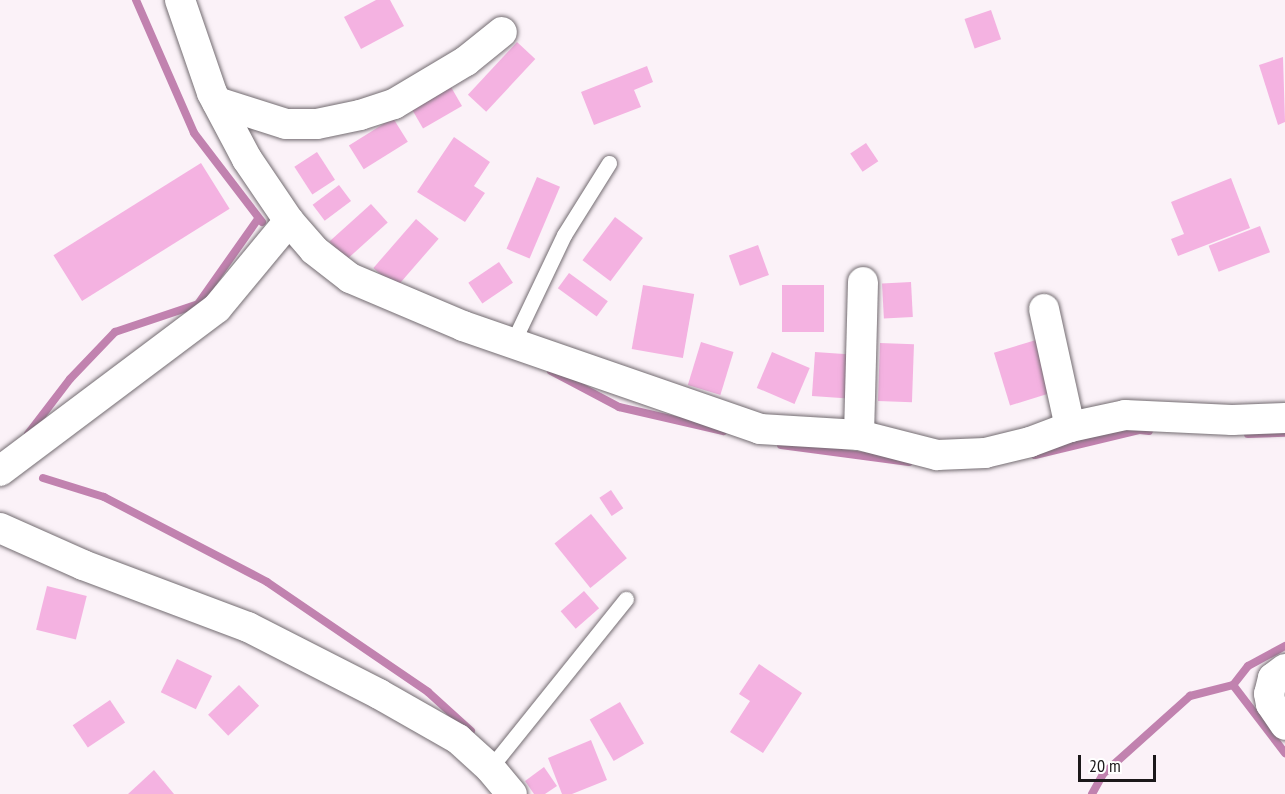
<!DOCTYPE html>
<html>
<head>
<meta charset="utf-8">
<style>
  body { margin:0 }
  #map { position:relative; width:1285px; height:794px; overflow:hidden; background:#fbf2f8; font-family:"PT Sans Narrow",sans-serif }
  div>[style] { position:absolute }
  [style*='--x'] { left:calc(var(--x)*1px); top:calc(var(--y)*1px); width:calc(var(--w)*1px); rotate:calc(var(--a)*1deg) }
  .stream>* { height:8px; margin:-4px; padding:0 4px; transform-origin:4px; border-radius:4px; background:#c182af }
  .building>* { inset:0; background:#f4b2e1; transform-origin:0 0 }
  .roads { filter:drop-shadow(0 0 2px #736c71) drop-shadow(0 0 2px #736c71) }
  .service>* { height:15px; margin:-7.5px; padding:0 7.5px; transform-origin:7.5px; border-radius:7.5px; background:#fff }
  .minor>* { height:30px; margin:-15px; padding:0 15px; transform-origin:15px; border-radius:15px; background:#fff }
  span { translate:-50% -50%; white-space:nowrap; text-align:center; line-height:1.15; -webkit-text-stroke:5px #fff; paint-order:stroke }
  .scale { position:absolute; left:1078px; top:755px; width:78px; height:27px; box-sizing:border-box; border:3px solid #1b181a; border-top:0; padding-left:8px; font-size:18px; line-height:21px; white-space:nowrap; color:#1b181a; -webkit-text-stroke:4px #fff; paint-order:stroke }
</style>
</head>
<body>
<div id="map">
  <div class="stream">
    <i style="--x:136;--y:0;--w:145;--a:66.4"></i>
    <i style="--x:194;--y:133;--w:112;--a:52.6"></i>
    <i style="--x:551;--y:371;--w:77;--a:27.9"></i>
    <i style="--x:619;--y:407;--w:107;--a:13"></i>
    <i style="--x:28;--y:434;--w:69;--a:-52.6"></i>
    <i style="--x:70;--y:379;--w:65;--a:-46.2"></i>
    <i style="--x:115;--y:332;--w:88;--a:-18.6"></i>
    <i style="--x:198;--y:304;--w:104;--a:-54.8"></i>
    <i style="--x:1248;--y:434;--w:37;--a:-2"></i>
    <i style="--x:781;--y:445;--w:129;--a:7.6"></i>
    <i style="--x:1035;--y:455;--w:108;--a:-13.4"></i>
    <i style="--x:1140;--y:430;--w:9;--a:6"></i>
    <i style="--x:43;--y:478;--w:64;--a:17.3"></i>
    <i style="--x:104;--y:497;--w:184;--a:27.5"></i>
    <i style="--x:267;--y:582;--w:195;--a:34.3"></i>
    <i style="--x:428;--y:692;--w:58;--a:42.2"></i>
    <i style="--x:1285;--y:646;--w:42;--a:151.6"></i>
    <i style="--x:1248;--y:666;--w:24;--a:128"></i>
    <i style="--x:1233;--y:685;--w:86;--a:52.6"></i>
    <i style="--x:1092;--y:794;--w:23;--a:-61"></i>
    <i style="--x:1103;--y:774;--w:117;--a:-41.9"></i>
    <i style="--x:1190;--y:696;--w:44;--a:-14.3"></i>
  </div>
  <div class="building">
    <i style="clip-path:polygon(376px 0,390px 0,404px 26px,361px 49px,344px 17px)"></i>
    <i style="left:991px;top:10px;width:31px;height:28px;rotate:71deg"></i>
    <i style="left:517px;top:42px;width:25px;height:72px;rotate:43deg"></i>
    <i style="clip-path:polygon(1283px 57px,1285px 122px,1278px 125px,1259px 65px)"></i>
    <i style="clip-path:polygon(647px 66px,653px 82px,634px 90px,641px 107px,594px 125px,581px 92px)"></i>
    <i style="left:451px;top:87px;width:22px;height:45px;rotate:60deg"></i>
    <i style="left:393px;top:118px;width:28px;height:52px;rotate:58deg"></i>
    <i style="clip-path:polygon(454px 137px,490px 162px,474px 186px,485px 193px,465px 222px,417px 192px)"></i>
    <i style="left:866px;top:143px;width:22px;height:19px;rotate:56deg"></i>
    <i style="left:317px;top:152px;width:33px;height:27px;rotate:57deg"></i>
    <i style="left:201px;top:163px;width:54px;height:174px;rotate:58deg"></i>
    <i style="left:537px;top:177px;width:25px;height:78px;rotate:23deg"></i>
    <i style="clip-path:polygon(1231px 178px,1250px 228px,1178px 256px,1171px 239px,1184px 234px,1171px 202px)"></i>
    <i style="left:339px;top:185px;width:20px;height:33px;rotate:53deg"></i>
    <i style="left:371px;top:204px;width:25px;height:56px;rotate:48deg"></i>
    <i style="left:615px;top:217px;width:35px;height:54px;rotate:37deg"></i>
    <i style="left:416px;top:219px;width:30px;height:65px;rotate:41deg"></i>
    <i style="left:1260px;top:226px;width:28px;height:55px;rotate:69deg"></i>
    <i style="left:758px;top:245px;width:32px;height:31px;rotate:70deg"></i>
    <i style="left:499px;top:262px;width:25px;height:37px;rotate:56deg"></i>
    <i style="left:569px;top:273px;width:48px;height:19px;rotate:36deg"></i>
    <i style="left:911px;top:282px;width:35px;height:29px;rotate:87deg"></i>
    <i style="left:643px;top:285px;width:52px;height:65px;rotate:10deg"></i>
    <i style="left:782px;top:285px;width:42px;height:47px"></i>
    <i style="left:1036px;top:340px;width:55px;height:44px;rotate:73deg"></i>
    <i style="left:701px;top:342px;width:34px;height:45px;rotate:17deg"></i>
    <i style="left:880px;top:343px;width:34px;height:58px;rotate:2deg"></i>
    <i style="left:772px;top:352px;width:41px;height:39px;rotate:23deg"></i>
    <i style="left:815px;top:352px;width:40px;height:44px;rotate:4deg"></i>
    <i style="left:611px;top:490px;width:22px;height:14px;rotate:56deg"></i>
    <i style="left:591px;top:514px;width:57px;height:47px;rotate:51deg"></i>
    <i style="left:47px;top:586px;width:41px;height:45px;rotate:14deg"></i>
    <i style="left:584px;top:591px;width:23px;height:31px;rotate:49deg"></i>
    <i style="left:177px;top:659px;width:39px;height:37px;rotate:26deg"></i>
    <i style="clip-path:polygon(759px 664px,802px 693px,763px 753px,730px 732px,750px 701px,739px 694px)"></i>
    <i style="left:239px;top:685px;width:29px;height:43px;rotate:46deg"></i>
    <i style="left:110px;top:700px;width:27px;height:45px;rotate:56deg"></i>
    <i style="left:620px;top:702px;width:48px;height:35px;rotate:60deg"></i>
    <i style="clip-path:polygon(591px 740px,607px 780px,572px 794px,562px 794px,548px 758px)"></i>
    <i style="clip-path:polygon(544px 767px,557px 786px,545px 794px,534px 794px,525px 781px)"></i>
    <i style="clip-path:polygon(154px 770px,174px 794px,128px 794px)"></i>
  </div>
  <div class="roads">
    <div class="service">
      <i style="--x:513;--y:342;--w:119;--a:-64.5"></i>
      <i style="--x:564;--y:235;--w:85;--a:-58"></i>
      <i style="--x:490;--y:768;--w:217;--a:-51.2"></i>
    </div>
    <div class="minor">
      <i style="--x:180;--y:0;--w:98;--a:71"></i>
      <i style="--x:212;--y:93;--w:75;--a:62.1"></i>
      <i style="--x:247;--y:159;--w:75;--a:55.9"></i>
      <i style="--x:289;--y:221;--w:38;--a:49"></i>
      <i style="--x:314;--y:250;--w:46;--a:37.9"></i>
      <i style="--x:350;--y:278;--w:123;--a:23"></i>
      <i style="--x:463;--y:326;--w:314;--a:19.1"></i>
      <i style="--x:760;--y:429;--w:99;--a:3.5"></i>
      <i style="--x:859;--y:435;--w:81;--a:14.4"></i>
      <i style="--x:937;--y:455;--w:48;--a:-2.4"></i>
      <i style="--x:985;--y:453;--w:46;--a:-13.7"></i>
      <i style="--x:1030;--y:442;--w:43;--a:-20.6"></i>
      <i style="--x:1070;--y:427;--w:56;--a:-12.3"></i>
      <i style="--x:1125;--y:415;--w:107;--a:2.7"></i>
      <i style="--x:1232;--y:420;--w:53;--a:-2.2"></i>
      <i style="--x:217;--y:102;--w:72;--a:17.7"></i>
      <i style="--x:286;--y:124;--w:31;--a:0"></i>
      <i style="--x:317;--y:124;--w:44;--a:-11.8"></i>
      <i style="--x:360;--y:115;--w:36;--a:-18"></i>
      <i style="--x:394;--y:104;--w:84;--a:-30.8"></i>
      <i style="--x:466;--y:61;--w:46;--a:-38.9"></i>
      <i style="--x:1044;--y:309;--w:121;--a:77.6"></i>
      <i style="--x:859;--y:435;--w:153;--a:-88.5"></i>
      <i style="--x:0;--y:471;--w:271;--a:-36.9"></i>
      <i style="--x:217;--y:308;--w:113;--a:-50.4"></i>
      <i style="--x:0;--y:528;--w:91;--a:24"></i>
      <i style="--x:83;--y:565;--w:176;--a:20.6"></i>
      <i style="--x:248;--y:627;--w:147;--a:27.1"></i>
      <i style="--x:379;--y:694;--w:91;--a:29.7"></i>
      <i style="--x:458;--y:739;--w:43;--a:42.2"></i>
      <i style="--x:490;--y:768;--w:34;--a:50"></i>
      <i style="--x:1285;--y:669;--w:15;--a:143"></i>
      <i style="--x:1273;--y:678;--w:16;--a:104"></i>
      <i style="--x:1269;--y:694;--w:10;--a:79"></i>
      <i style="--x:1271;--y:704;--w:25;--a:56"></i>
    </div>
  </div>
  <div class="scale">20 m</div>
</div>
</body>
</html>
